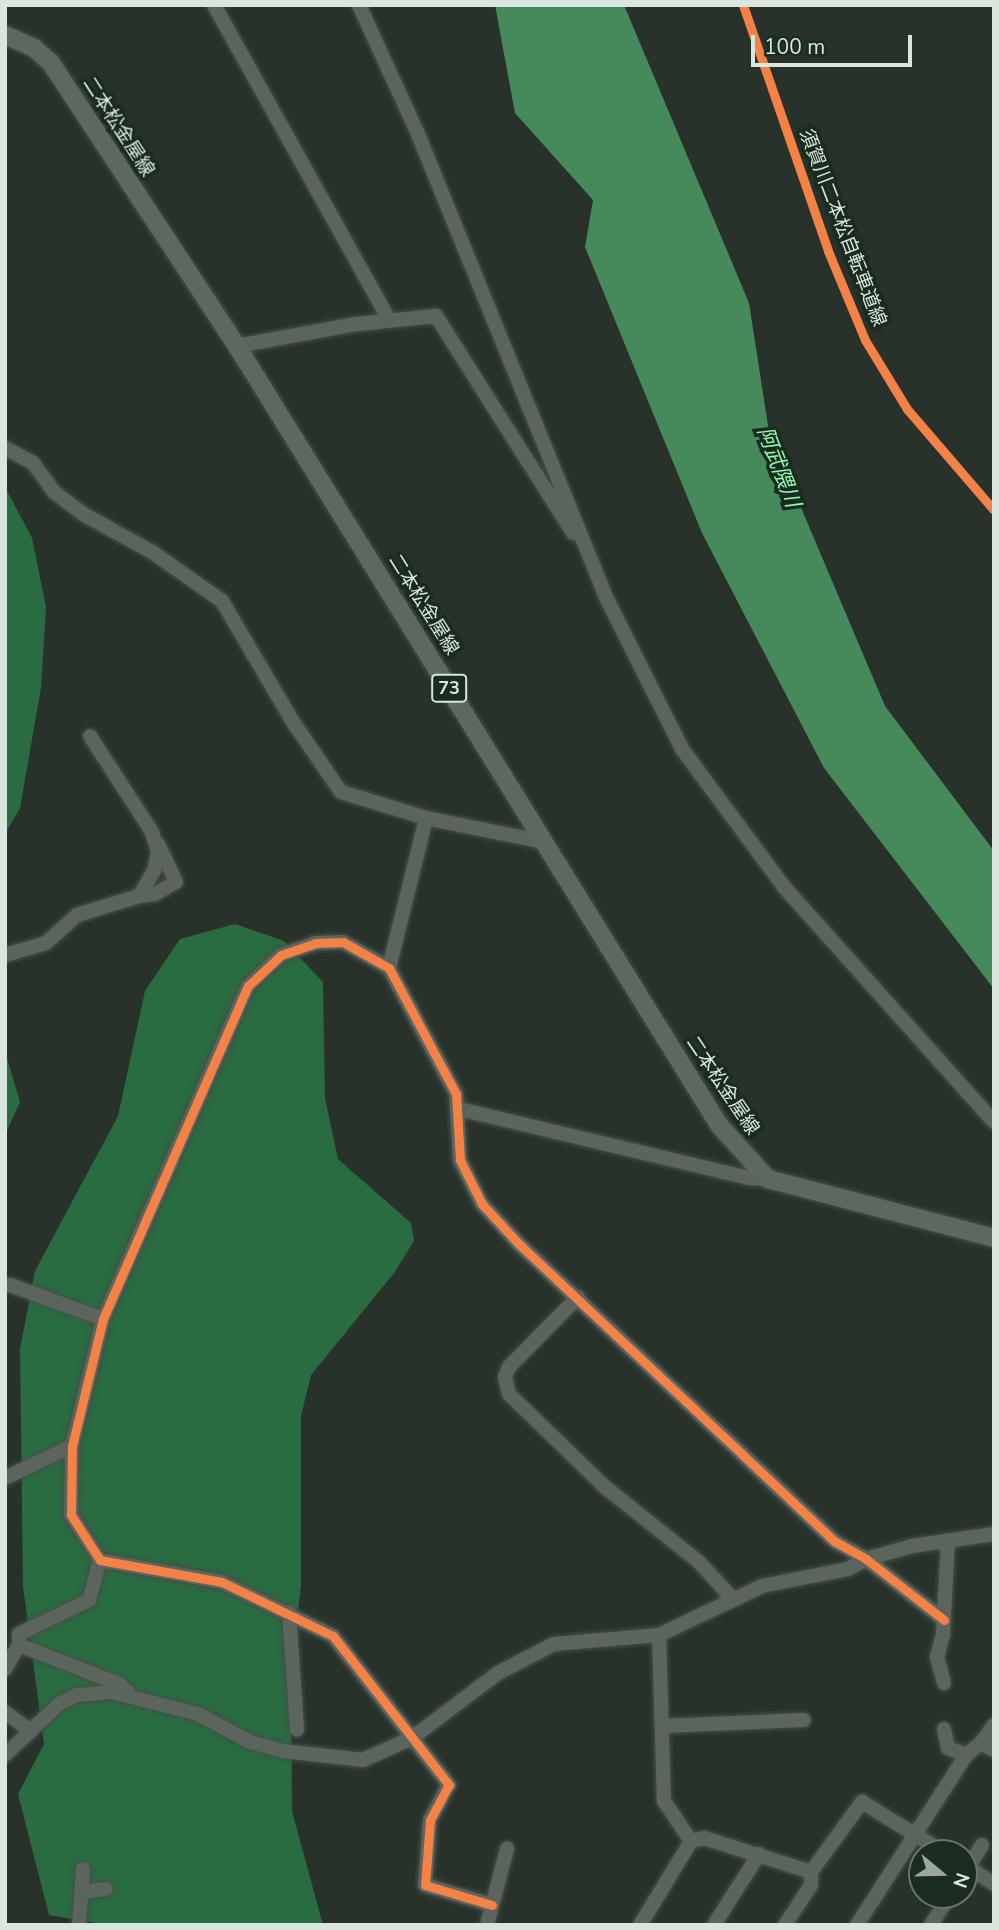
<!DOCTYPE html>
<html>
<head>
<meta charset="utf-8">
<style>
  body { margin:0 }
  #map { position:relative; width:999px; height:1930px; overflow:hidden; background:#28322b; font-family:"Nunito Sans","Noto Sans JP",sans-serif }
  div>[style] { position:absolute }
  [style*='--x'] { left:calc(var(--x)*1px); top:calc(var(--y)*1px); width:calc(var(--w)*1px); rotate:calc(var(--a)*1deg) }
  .forest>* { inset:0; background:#296c41 }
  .water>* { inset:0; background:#468a5b }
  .roads { filter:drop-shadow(0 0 2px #464e48) drop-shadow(0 0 2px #464e48) }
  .minor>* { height:14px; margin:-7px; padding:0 7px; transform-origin:7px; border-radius:7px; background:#5c645e }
  .major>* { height:18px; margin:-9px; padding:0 9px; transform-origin:9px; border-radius:9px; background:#5e6861 }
  .cycleway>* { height:9px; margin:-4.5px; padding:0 4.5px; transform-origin:4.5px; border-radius:4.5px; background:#f48246 }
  span { translate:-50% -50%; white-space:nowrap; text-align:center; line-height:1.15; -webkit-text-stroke:7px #1a2c1f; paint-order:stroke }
  .shield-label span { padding:2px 5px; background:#1a2c1f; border:2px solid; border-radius:5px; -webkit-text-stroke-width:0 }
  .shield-label { font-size:18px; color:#dae5dd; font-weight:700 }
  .street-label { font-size:19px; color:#dae5dd }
  .water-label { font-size:21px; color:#93f8b1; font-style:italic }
  .frame { position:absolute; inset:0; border:7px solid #dae5dd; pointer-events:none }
  .north { position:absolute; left:908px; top:1839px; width:70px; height:70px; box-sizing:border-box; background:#1a2c1f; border:2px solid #67766b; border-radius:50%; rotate:109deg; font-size:19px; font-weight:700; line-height:28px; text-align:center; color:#dae5dd }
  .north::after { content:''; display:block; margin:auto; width:24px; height:32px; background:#9ca69f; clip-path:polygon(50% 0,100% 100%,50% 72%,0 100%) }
  .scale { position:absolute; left:751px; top:35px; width:161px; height:32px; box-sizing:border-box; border:4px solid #dae5dd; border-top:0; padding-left:9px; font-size:21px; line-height:24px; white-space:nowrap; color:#dae5dd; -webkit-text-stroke:5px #1a2c1f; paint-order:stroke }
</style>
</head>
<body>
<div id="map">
  <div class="forest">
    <i style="clip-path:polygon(5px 487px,32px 538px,46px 607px,41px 688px,20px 808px,5px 834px)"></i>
    <i style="clip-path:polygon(235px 924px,284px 941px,323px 982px,325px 1098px,338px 1159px,411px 1223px,414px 1241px,394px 1273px,311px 1375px,301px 1416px,301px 1585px,291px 1672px,292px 1811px,323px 1925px,107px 1925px,49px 1915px,18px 1794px,44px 1744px,23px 1586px,20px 1349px,35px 1271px,118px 1116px,145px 991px,180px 939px)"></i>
    <i style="clip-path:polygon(5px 1051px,20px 1102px,5px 1135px)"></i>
  </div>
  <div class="water">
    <i style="clip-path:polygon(495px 5px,624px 5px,749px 303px,769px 432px,885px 706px,994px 851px,994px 989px,824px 768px,702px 533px,585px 247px,593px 200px,515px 113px)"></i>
  </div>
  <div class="roads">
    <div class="minor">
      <i style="--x:214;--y:5;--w:360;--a:60.9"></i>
      <i style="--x:359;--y:5;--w:142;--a:65.4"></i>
      <i style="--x:418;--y:134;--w:495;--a:67.9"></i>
      <i style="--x:604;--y:593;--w:174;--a:63.4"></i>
      <i style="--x:682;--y:749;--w:172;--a:53.5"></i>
      <i style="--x:784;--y:887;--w:315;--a:48.2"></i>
      <i style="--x:237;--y:346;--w:122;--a:-10.4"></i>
      <i style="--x:357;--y:324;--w:79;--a:-5.8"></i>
      <i style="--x:436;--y:316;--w:257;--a:57.7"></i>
      <i style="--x:5;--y:448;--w:32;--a:28"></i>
      <i style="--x:33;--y:463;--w:36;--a:54"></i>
      <i style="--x:54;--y:492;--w:36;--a:37"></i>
      <i style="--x:83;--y:514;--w:79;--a:28.8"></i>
      <i style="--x:152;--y:552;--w:85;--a:35"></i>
      <i style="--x:222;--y:601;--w:140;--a:59.6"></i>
      <i style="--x:293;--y:722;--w:85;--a:55.6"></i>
      <i style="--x:341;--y:792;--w:89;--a:17"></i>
      <i style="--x:426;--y:818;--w:121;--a:11.4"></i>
      <i style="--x:139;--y:896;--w:16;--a:-7"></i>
      <i style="--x:155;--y:894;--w:24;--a:-30"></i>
      <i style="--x:176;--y:882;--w:42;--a:-115.3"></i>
      <i style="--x:5;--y:955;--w:43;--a:-16.3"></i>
      <i style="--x:46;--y:943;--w:42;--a:-42.1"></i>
      <i style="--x:77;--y:915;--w:65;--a:-17"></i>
      <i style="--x:139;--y:896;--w:29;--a:-59"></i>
      <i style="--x:154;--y:871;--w:19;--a:-78"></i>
      <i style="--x:158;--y:852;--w:21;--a:-107"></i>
      <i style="--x:152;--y:832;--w:114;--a:-122.9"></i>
      <i style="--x:389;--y:968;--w:154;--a:-76.1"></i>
      <i style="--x:459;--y:1109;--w:298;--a:13.4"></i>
      <i style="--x:749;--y:1178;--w:19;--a:3"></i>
      <i style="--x:10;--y:1285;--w:99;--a:20.1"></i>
      <i style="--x:578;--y:1297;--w:98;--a:134.6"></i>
      <i style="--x:509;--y:1367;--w:11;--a:112"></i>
      <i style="--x:505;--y:1377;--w:17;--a:77"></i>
      <i style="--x:509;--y:1394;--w:134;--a:44.1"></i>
      <i style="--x:605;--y:1487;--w:120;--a:38.6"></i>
      <i style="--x:699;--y:1562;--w:47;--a:47.6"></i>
      <i style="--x:5;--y:1478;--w:74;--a:-25.5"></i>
      <i style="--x:289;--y:1612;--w:118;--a:86.1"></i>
      <i style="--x:659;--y:1635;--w:166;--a:88.3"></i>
      <i style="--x:664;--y:1801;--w:48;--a:56"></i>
      <i style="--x:19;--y:1645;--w:107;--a:21.3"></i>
      <i style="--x:119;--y:1684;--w:13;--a:42"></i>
      <i style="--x:5;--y:1669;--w:28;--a:-60"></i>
      <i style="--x:19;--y:1645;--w:11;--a:-90"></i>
      <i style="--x:19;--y:1634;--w:78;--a:-25.9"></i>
      <i style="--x:89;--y:1600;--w:41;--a:-74.6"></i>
      <i style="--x:944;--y:1683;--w:27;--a:-105"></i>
      <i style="--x:937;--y:1657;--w:23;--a:-75"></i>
      <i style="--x:943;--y:1635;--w:95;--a:-87"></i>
      <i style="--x:5;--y:1712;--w:31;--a:37"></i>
      <i style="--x:663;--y:1726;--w:141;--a:-2.4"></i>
      <i style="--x:944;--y:1729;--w:19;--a:78"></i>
      <i style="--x:948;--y:1748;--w:19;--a:21"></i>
      <i style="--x:981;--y:1743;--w:22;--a:-54"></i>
      <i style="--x:5;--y:1755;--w:74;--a:-43.4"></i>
      <i style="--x:59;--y:1704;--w:20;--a:-27"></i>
      <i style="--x:77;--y:1695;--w:34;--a:-5"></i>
      <i style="--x:111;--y:1692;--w:90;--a:14.2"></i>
      <i style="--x:198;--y:1714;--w:59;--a:28.3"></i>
      <i style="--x:250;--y:1742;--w:34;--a:15"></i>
      <i style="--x:283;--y:1751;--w:81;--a:6.4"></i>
      <i style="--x:363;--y:1760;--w:54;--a:-24.2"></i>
      <i style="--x:412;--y:1738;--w:108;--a:-37.1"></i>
      <i style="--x:498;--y:1673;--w:63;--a:-27.4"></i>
      <i style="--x:554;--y:1644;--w:105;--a:-4.9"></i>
      <i style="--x:659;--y:1635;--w:114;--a:-25.4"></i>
      <i style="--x:762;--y:1586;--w:88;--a:-11.2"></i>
      <i style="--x:848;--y:1569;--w:21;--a:-29"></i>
      <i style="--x:866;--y:1559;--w:48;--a:-15.8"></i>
      <i style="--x:912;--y:1546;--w:83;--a:-8.3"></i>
      <i style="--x:964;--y:1865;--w:36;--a:32"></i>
      <i style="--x:964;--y:1874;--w:34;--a:-58"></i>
      <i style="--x:84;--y:1892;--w:22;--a:-8"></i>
      <i style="--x:492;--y:1905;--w:70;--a:-163.4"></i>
      <i style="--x:425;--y:1885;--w:65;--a:-85.6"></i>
      <i style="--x:430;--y:1820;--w:40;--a:-62"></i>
      <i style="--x:449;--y:1785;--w:189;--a:-127.9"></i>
      <i style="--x:333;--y:1636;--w:123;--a:-154.1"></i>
      <i style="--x:222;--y:1582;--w:124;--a:-169.8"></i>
      <i style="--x:100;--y:1560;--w:54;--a:-122.8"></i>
      <i style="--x:71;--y:1515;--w:69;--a:-89.2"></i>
      <i style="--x:72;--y:1446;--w:131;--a:-76.3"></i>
      <i style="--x:103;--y:1319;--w:363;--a:-66.5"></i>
      <i style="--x:248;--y:986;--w:45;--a:-43.2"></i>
      <i style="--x:281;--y:955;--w:36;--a:-19"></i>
      <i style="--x:315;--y:943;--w:28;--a:-2"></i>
      <i style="--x:343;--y:942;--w:53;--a:29.5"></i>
      <i style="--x:389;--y:968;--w:143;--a:62"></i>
      <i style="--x:456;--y:1094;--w:66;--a:86.5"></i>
      <i style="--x:460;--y:1160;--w:49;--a:63.4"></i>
      <i style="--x:482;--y:1204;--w:53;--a:47.3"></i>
      <i style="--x:518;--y:1243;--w:434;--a:43.3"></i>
      <i style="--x:834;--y:1541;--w:37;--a:29"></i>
      <i style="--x:866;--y:1559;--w:99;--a:38"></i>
      <i style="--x:79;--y:1925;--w:56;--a:-85.9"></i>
      <i style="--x:487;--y:1925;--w:79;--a:-75.3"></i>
      <i style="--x:640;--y:1925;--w:98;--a:-58.7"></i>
      <i style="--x:691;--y:1841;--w:13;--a:-13"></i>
      <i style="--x:704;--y:1838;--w:112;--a:17.6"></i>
      <i style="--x:811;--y:1872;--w:87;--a:-53.9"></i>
      <i style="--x:862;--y:1802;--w:97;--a:31.6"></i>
      <i style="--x:714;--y:1925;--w:84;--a:-57.6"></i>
      <i style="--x:785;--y:1925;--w:48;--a:-57"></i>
      <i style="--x:811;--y:1885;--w:13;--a:-90"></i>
      <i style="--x:857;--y:1925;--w:202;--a:-57.3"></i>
      <i style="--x:966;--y:1755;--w:19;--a:-39"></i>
      <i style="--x:981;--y:1743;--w:15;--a:28"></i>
      <i style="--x:931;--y:1925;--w:36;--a:-58"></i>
    </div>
    <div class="major">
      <i style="--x:5;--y:35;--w:32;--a:24"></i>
      <i style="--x:34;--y:48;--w:23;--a:41"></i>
      <i style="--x:51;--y:63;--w:339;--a:56.7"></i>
      <i style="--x:237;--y:346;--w:916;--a:58.25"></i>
      <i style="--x:719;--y:1125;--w:73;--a:47.8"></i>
      <i style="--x:768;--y:1179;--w:234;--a:14.6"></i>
    </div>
  </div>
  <div class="cycleway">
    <i style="--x:743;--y:5;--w:260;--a:70.9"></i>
    <i style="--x:828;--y:251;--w:96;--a:67.4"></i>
    <i style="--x:865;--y:340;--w:81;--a:58.7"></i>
    <i style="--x:907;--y:409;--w:133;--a:49.3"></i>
    <i style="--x:492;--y:1905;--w:70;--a:-163.4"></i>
    <i style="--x:425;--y:1885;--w:65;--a:-85.6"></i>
    <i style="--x:430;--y:1820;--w:40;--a:-62"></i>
    <i style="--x:449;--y:1785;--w:189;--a:-127.9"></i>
    <i style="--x:333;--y:1636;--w:123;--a:-154.1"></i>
    <i style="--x:222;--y:1582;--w:124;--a:-169.8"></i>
    <i style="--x:100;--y:1560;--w:54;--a:-122.8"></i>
    <i style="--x:71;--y:1515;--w:69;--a:-89.2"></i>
    <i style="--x:72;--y:1446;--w:131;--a:-76.3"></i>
    <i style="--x:103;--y:1319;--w:363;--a:-66.5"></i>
    <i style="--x:248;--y:986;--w:45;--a:-43.2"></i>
    <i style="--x:281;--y:955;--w:36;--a:-19"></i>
    <i style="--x:315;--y:943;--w:28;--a:-2"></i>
    <i style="--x:343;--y:942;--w:53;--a:29.5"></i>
    <i style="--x:389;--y:968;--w:143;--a:62"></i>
    <i style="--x:456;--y:1094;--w:66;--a:86.5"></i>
    <i style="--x:460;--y:1160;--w:49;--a:63.4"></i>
    <i style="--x:482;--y:1204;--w:53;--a:47.3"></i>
    <i style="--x:518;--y:1243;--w:434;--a:43.3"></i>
    <i style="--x:834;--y:1541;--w:37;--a:29"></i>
    <i style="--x:866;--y:1559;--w:99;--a:38"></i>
  </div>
  <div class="shield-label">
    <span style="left:449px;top:688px">73</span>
  </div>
  <div class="street-label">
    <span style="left:118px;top:127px;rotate:57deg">二本松金屋線</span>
    <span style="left:842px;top:228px;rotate:69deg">須賀川二本松自転車道線</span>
    <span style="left:423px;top:605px;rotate:58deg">二本松金屋線</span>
    <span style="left:722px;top:1086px;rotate:56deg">二本松金屋線</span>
  </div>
  <div class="water-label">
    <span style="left:779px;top:467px;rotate:69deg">阿武隈川</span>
  </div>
  <div class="frame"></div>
  <div class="north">N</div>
  <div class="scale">100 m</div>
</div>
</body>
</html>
